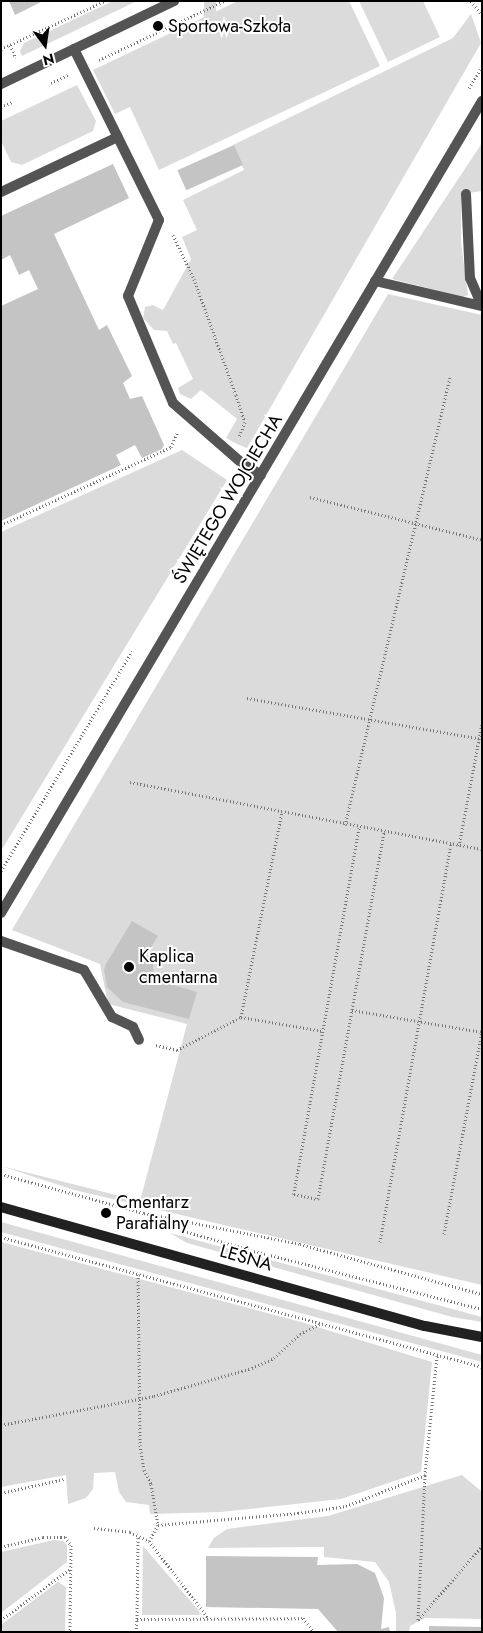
<!DOCTYPE html>
<html>
<head>
<meta charset="utf-8">
<style>
  body { margin:0 }
  #map { position:relative; width:483px; height:1633px; overflow:hidden; background:#fff; font-family:Jost,sans-serif }
  div>[style] { position:absolute }
  [style*='--x'] { left:calc(var(--x)*1px); top:calc(var(--y)*1px); width:calc(var(--w)*1px); rotate:calc(var(--a)*1deg) }
  .green>* { inset:0; background:#dbdbdb; transform-origin:0 0 }
  .building>* { inset:0; background:#c4c4c4; transform-origin:0 0 }
  .path>* { height:3px; margin-top:-1.5px; transform-origin:0; background:repeating-linear-gradient(90deg,#767676 0 1px,transparent 0 3.5px) }
  .lane>* { height:10px; margin:-5px; padding:0 5px; transform-origin:5px; border-radius:5px; background:#545454 }
  .street>* { height:10px; margin:-5px; padding:0 5px; transform-origin:5px; border-radius:5px; background:#545454 }
  .secondary>* { height:10px; margin:-5px; padding:0 5px; transform-origin:5px; border-radius:5px; background:#212121 }
  .dots>* { width:14px; height:14px; translate:-50% -50%; box-sizing:border-box; border:2px solid #fff; border-radius:50% }
  span { translate:-50% -50%; white-space:nowrap; text-align:center; line-height:1.15; -webkit-text-stroke:4px #fff; paint-order:stroke }
  .poi-label { font-size:18px; color:#000 }
  .left { translate:0 -50%; text-align:left }
  .street-label { font-size:18px; color:#000 }
  .frame { position:absolute; inset:0; border:2px solid #000; pointer-events:none }
  .north { position:absolute; left:20px; top:20px; width:50px; height:50px; -webkit-text-stroke:4px #fff; paint-order:stroke; rotate:166deg; font-size:14px; font-weight:700; line-height:20px; text-align:center; color:#000 }
  .north::after { content:''; display:block; margin:auto; width:18px; height:22px; background:#000; clip-path:polygon(50% 0,100% 100%,50% 72%,0 100%) }
</style>
</head>
<body>
<div id="map">
  <div class="green">
    <i style="clip-path:polygon(113px 1px,137px 1px,22px 56px,20px 51px,24px 43px)"></i>
    <i style="left:204px;top:1px;width:12px;height:129px"></i>
    <i style="clip-path:polygon(238px 1px,349px 1px,380px 66px,159px 170px,130px 107px,115px 114px,93px 70px)"></i>
    <i style="clip-path:polygon(359px 1px,423px 1px,440px 37px,388px 62px)"></i>
    <i style="clip-path:polygon(471px 14px,481px 43px,247px 448px,237px 444px,226px 438px,237px 419px,201px 390px,191px 399px,180px 394px,178px 388px,193px 379px,176px 343px,173px 344px,167px 331px,154px 330px,143px 318px,145px 307px,153px 305px,163px 310px,191px 259px,182px 237px,197px 230px,183px 200px,244px 170px,233px 145px,453px 38px)"></i>
    <i style="clip-path:polygon(77px 85px,96px 121px,93px 131px,22px 165px,11px 162px,1px 141px,1px 121px)"></i>
    <i style="clip-path:polygon(482px 143px,482px 191px,461px 194px,461px 242px,468px 295px,463px 297px,392px 279px)"></i>
    <i style="clip-path:polygon(388px 294px,482px 315px,482px 1285px,74px 1190px,1px 1166px,140px 1201px,187px 1024px,108px 1004px,100px 964px,12px 930px)"></i>
    <i style="clip-path:polygon(182px 450px,227px 480px,1px 851px,1px 532px)"></i>
    <i style="clip-path:polygon(1px 1222px,482px 1355px,482px 1362px,1px 1232px)"></i>
    <i style="clip-path:polygon(170px 1233px,482px 1317px,482px 1322px,452px 1317px,187px 1243px)"></i>
    <i style="clip-path:polygon(1px 1242px,301px 1322px,432px 1362px,421px 1472px,341px 1499px,221px 1512px,150px 1514px,149px 1505px,126px 1502px,119px 1492px,115px 1472px,94px 1473px,93px 1489px,86px 1498px,68px 1504px,66px 1475px,1px 1487px)"></i>
    <i style="clip-path:polygon(462px 1475px,482px 1492px,482px 1619px,425px 1618px,410px 1626px,409px 1632px,396px 1632px,396px 1613px,389px 1582px,375px 1562px,324px 1557px,324px 1547px,208px 1548px,214px 1538px,227px 1529px,328px 1516px)"></i>
    <i style="clip-path:polygon(54px 1540px,63px 1541px,67px 1545px,67px 1562px,1px 1613px,1px 1552px)"></i>
    <i style="clip-path:polygon(143px 1546px,199px 1611px,200px 1615px,142px 1615px)"></i>
    <i style="clip-path:polygon(58px 1582px,66px 1587px,65px 1632px,1px 1632px,2px 1624px)"></i>
  </div>
  <div class="building">
    <i style="clip-path:polygon(9px 1px,43px 1px,15px 15px)"></i>
    <i style="left:234px;top:145px;width:22px;height:62px;rotate:66deg"></i>
    <i style="clip-path:polygon(113px 164px,129px 198px,54px 234px,99px 330px,107px 325px,132px 376px,123px 383px,130px 399px,142px 396px,164px 445px,162px 449px,142px 458px,135px 445px,116px 455px,121px 465px,1px 521px,1px 306px,38px 289px,29px 270px,19px 275px,10px 255px,1px 260px,1px 216px)"></i>
    <i style="clip-path:polygon(132px 921px,158px 936px,145px 957px,153px 964px,154px 979px,197px 992px,189px 1019px,123px 1002px,107px 987px,104px 970px,106px 964px)"></i>
    <i style="clip-path:polygon(206px 1556px,318px 1557px,317px 1565px,357px 1564px,375px 1573px,384px 1598px,381px 1629px,389px 1627px,390px 1632px,338px 1632px,318px 1609px,206px 1607px)"></i>
    <i style="clip-path:polygon(429px 1626px,482px 1627px,482px 1632px,429px 1632px)"></i>
  </div>
  <div class="path">
    <i style="--x:471;--y:1;--w:18;--a:52"></i>
    <i style="--x:10;--y:45;--w:14;--a:65"></i>
    <i style="--x:1;--y:49;--w:115;--a:-24.8"></i>
    <i style="--x:99;--y:60;--w:138;--a:-25.3"></i>
    <i style="--x:51;--y:83;--w:19;--a:-25"></i>
    <i style="--x:469;--y:88;--w:25;--a:-58"></i>
    <i style="--x:1;--y:107;--w:12;--a:-24"></i>
    <i style="--x:173;--y:235;--w:49;--a:64.5"></i>
    <i style="--x:194;--y:279;--w:123;--a:70.1"></i>
    <i style="--x:236;--y:395;--w:28;--a:72"></i>
    <i style="--x:245;--y:422;--w:16;--a:112"></i>
    <i style="--x:310;--y:497;--w:177;--a:14"></i>
    <i style="--x:1;--y:525;--w:187;--a:-24.6"></i>
    <i style="--x:171;--y:447;--w:17;--a:-66"></i>
    <i style="--x:247;--y:698;--w:239;--a:9.9"></i>
    <i style="--x:130;--y:782;--w:358;--a:10.8"></i>
    <i style="--x:345;--y:825;--w:460;--a:-76.8"></i>
    <i style="--x:359;--y:828;--w:372;--a:100.1"></i>
    <i style="--x:294;--y:1194;--w:25;--a:12"></i>
    <i style="--x:318;--y:1199;--w:373;--a:-79.8"></i>
    <i style="--x:459;--y:846;--w:125;--a:-79.4"></i>
    <i style="--x:1;--y:871;--w:256;--a:-59.2"></i>
    <i style="--x:352;--y:1010;--w:132;--a:9.6"></i>
    <i style="--x:241;--y:1017;--w:209;--a:-78.7"></i>
    <i style="--x:156;--y:1045;--w:22;--a:13"></i>
    <i style="--x:177;--y:1050;--w:72;--a:-27.3"></i>
    <i style="--x:241;--y:1017;--w:83;--a:9.7"></i>
    <i style="--x:1;--y:1174;--w:148;--a:15.3"></i>
    <i style="--x:144;--y:1213;--w:159;--a:11.2"></i>
    <i style="--x:300;--y:1244;--w:189;--a:15.4"></i>
    <i style="--x:151;--y:1216;--w:29;--a:27"></i>
    <i style="--x:177;--y:1229;--w:80;--a:15.9"></i>
    <i style="--x:254;--y:1251;--w:235;--a:14.3"></i>
    <i style="--x:444;--y:1234;--w:207;--a:-79.4"></i>
    <i style="--x:1;--y:1237;--w:498;--a:15.1"></i>
    <i style="--x:380;--y:1242;--w:404;--a:-79.9"></i>
    <i style="--x:138;--y:1274;--w:171;--a:89.3"></i>
    <i style="--x:140;--y:1445;--w:25;--a:81"></i>
    <i style="--x:144;--y:1470;--w:16;--a:63"></i>
    <i style="--x:151;--y:1484;--w:42;--a:80.3"></i>
    <i style="--x:158;--y:1525;--w:18;--a:119"></i>
    <i style="--x:437;--y:1356;--w:120;--a:95.8"></i>
    <i style="--x:425;--y:1475;--w:145;--a:92.8"></i>
    <i style="--x:418;--y:1620;--w:98;--a:-49.1"></i>
    <i style="--x:1;--y:1425;--w:156;--a:-10.7"></i>
    <i style="--x:154;--y:1396;--w:102;--a:-15.9"></i>
    <i style="--x:252;--y:1368;--w:24;--a:-24"></i>
    <i style="--x:274;--y:1358;--w:35;--a:-43"></i>
    <i style="--x:300;--y:1334;--w:22;--a:-27"></i>
    <i style="--x:1;--y:1493;--w:65;--a:-12.5"></i>
    <i style="--x:158;--y:1525;--w:141;--a:-4.9"></i>
    <i style="--x:298;--y:1513;--w:49;--a:-8.3"></i>
    <i style="--x:346;--y:1506;--w:85;--a:-21.4"></i>
    <i style="--x:94;--y:1528;--w:36;--a:6"></i>
    <i style="--x:130;--y:1532;--w:21;--a:25"></i>
    <i style="--x:149;--y:1541;--w:98;--a:52.4"></i>
    <i style="--x:1;--y:1547;--w:43;--a:-13.4"></i>
    <i style="--x:43;--y:1537;--w:22;--a:0"></i>
    <i style="--x:65;--y:1537;--w:10;--a:53"></i>
    <i style="--x:71;--y:1545;--w:87;--a:90.7"></i>
    <i style="--x:137;--y:1619;--w:83;--a:-89.3"></i>
    <i style="--x:1;--y:1620;--w:86;--a:-36.5"></i>
    <i style="--x:136;--y:1632;--w:13;--a:-86"></i>
    <i style="--x:137;--y:1619;--w:166;--a:-0.3"></i>
    <i style="--x:303;--y:1618;--w:18;--a:52"></i>
  </div>
  <div class="lane">
    <i style="--x:74;--y:49;--w:191;--a:63.6"></i>
    <i style="--x:159;--y:220;--w:82;--a:112.2"></i>
    <i style="--x:128;--y:296;--w:116;--a:67.2"></i>
    <i style="--x:173;--y:403;--w:93;--a:41.1"></i>
    <i style="--x:243;--y:464;--w:21;--a:31"></i>
    <i style="--x:1;--y:192;--w:129;--a:-25.2"></i>
    <i style="--x:466;--y:194;--w:84;--a:87.3"></i>
    <i style="--x:470;--y:278;--w:30;--a:67"></i>
    <i style="--x:375;--y:281;--w:110;--a:13.2"></i>
    <i style="--x:1;--y:941;--w:88;--a:19.3"></i>
    <i style="--x:84;--y:970;--w:55;--a:59.2"></i>
    <i style="--x:112;--y:1017;--w:23;--a:25"></i>
    <i style="--x:133;--y:1027;--w:14;--a:65"></i>
  </div>
  <div class="street">
    <i style="--x:1;--y:84;--w:192;--a:-25.6"></i>
    <i style="--x:1;--y:913;--w:944;--a:-59.36"></i>
  </div>
  <div class="secondary">
    <i style="--x:1;--y:1207;--w:440;--a:15.7"></i>
    <i style="--x:425;--y:1326;--w:58;--a:10.9"></i>
  </div>
  <div class="dots">
    <i style="left:158px;top:26px;background:#000"></i>
    <i style="left:129px;top:967px;background:#000"></i>
    <i style="left:106px;top:1213px;background:#000"></i>
  </div>
  <div class="poi-label">
    <span class="left" style="left:168px;top:26px">Sportowa-Szkoła</span>
    <span class="left" style="left:139px;top:967px">Kaplica<br>cmentarna</span>
    <span class="left" style="left:116px;top:1213px">Cmentarz<br>Parafialny</span>
  </div>
  <div class="street-label">
    <span style="left:228px;top:499px;rotate:-59deg">ŚWIĘTEGO WOJCIECHA</span>
    <span style="left:246px;top:1258px;rotate:16deg">LEŚNA</span>
  </div>
  <div class="frame"></div>
  <div class="north">N</div>
</div>
</body>
</html>
